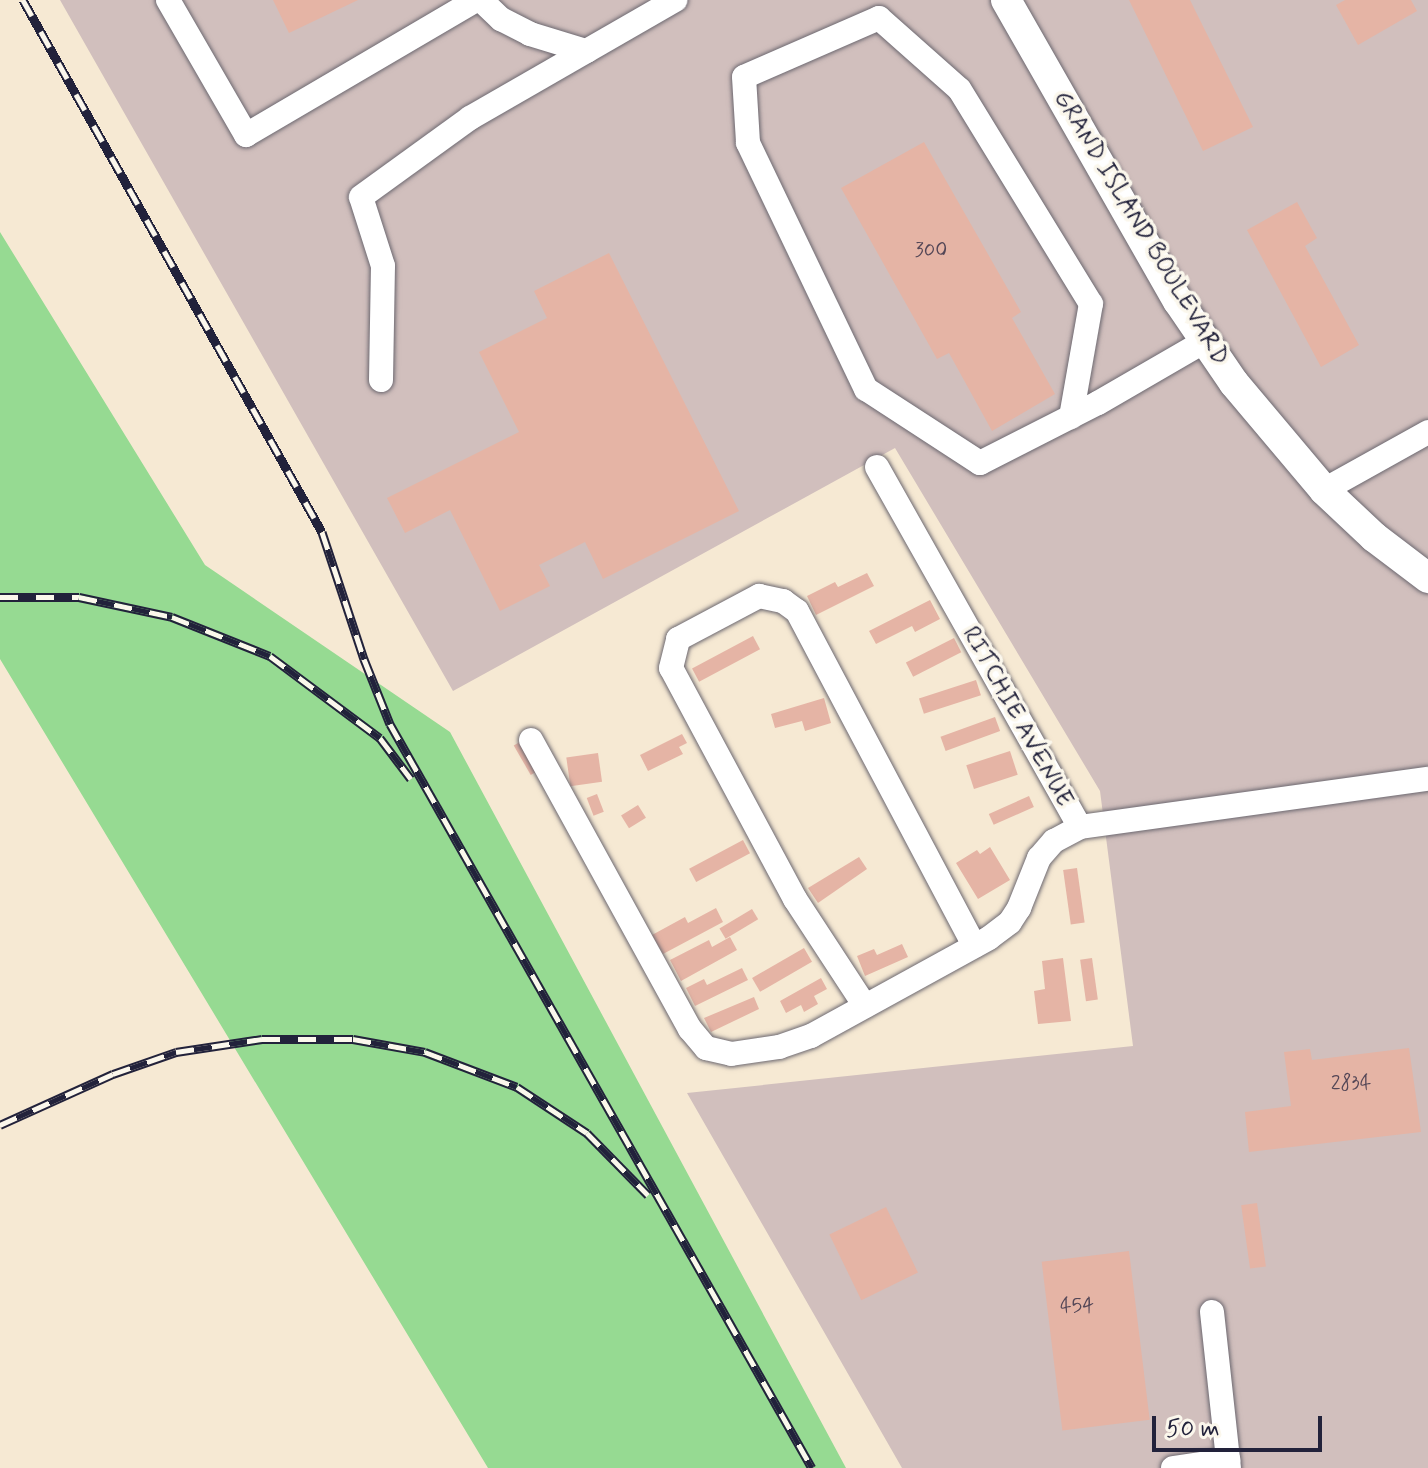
<!DOCTYPE html>
<html>
<head>
<meta charset="utf-8">
<style>
  body { margin:0 }
  #map { position:relative; width:1428px; height:1468px; overflow:hidden; background:#f6e9d3; font-family:Mynerve,sans-serif }
  div>[style] { position:absolute }
  [style*='--x'] { left:calc(var(--x)*1px); top:calc(var(--y)*1px); width:calc(var(--w)*1px); rotate:calc(var(--a)*1deg) }
  .industrial>* { inset:0; background:#d1bfbd }
  .green>* { inset:0; background:#96da92 }
  .building>* { inset:0; background:#e5b4a5; transform-origin:0 0 }
  .roads { filter:drop-shadow(0 0 2px #6c6870) drop-shadow(0 0 2px #6c6870) }
  .minor>* { height:24px; margin:-12px; padding:0 12px; transform-origin:12px; border-radius:12px; background:#fff }
  .major>* { height:30px; margin:-15px; padding:0 15px; transform-origin:15px; border-radius:15px; background:#fff }
  .rail>* { height:9px; margin-top:-4.5px; transform-origin:0; background:repeating-linear-gradient(90deg,#fbf7ec 0 18px,#22223b 0 36px); box-sizing:border-box; border-block:2px solid #22223b }
  span { translate:-50% -50%; white-space:nowrap; text-align:center; line-height:1.15; -webkit-text-stroke:7px #fbf7ec; paint-order:stroke }
  .number-label { font-size:20px; color:#534656 }
  .number-label span { -webkit-text-stroke-width:0 }
  .street-label { font-size:24px; color:#22223b }
  .scale { position:absolute; left:1152px; top:1416px; width:170px; height:36px; box-sizing:border-box; border:4px solid #22223b; border-top:0; padding-left:10px; font-size:24px; line-height:28px; white-space:nowrap; color:#22223b; -webkit-text-stroke:6px #fbf7ec; paint-order:stroke }
</style>
</head>
<body>
<div id="map">
  <div class="industrial">
    <i style="clip-path:polygon(60px 0,1428px 0,1428px 1468px,902px 1468px,687px 1093px,1133px 1046px,1100px 791px,895px 448px,453px 691px)"></i>
  </div>
  <div class="green">
    <i style="clip-path:polygon(0 232px,205px 565px,450px 732px,846px 1468px,488px 1468px,0 659px)"></i>
  </div>
  <div class="building">
    <i style="clip-path:polygon(273px 0,358px 0,289px 33px)"></i>
    <i style="clip-path:polygon(1129px 0,1190px 0,1253px 127px,1203px 151px)"></i>
    <i style="clip-path:polygon(1345px 0,1411px 0,1417px 11px,1358px 45px,1336px 5px)"></i>
    <i style="clip-path:polygon(924px 142px,1021px 312px,1012px 318px,1055px 394px,992px 431px,949px 353px,937px 359px,841px 188px)"></i>
    <i style="clip-path:polygon(1297px 202px,1317px 238px,1305px 246px,1359px 345px,1321px 367px,1247px 230px)"></i>
    <i style="clip-path:polygon(609px 253px,739px 511px,603px 579px,585px 542px,539px 565px,550px 586px,500px 611px,450px 510px,405px 533px,387px 498px,519px 432px,479px 352px,547px 318px,534px 291px)"></i>
    <i style="clip-path:polygon(867px 573px,874px 586px,816px 615px,807px 596px,835px 582px,838px 587px)"></i>
    <i style="clip-path:polygon(930px 600px,940px 619px,915px 632px,912px 626px,876px 644px,869px 631px)"></i>
    <i style="left:753px;top:636px;width:15px;height:69px;rotate:62deg"></i>
    <i style="left:954px;top:638px;width:16px;height:54px;rotate:63deg"></i>
    <i style="left:976px;top:680px;width:16px;height:60px;rotate:72deg"></i>
    <i style="clip-path:polygon(824px 698px,831px 723px,805px 731px,802px 721px,775px 728px,771px 714px)"></i>
    <i style="left:995px;top:717px;width:15px;height:58px;rotate:70deg"></i>
    <i style="clip-path:polygon(682px 734px,687px 743px,679px 747px,683px 754px,648px 771px,640px 755px)"></i>
    <i style="left:525px;top:739px;width:34px;height:13px;rotate:60deg"></i>
    <i style="left:1010px;top:751px;width:25px;height:46px;rotate:72deg"></i>
    <i style="left:598px;top:753px;width:29px;height:32px;rotate:82deg"></i>
    <i style="left:597px;top:794px;width:19px;height:11px;rotate:69deg"></i>
    <i style="left:1029px;top:796px;width:12px;height:44px;rotate:66deg"></i>
    <i style="left:638px;top:805px;width:15px;height:20px;rotate:58deg"></i>
    <i style="left:743px;top:840px;width:15px;height:61px;rotate:62deg"></i>
    <i style="clip-path:polygon(990px 847px,1010px 880px,978px 899px,956px 863px,977px 850px,980px 854px)"></i>
    <i style="clip-path:polygon(859px 857px,867px 869px,818px 903px,808px 888px)"></i>
    <i style="left:1077px;top:868px;width:55px;height:14px;rotate:82deg"></i>
    <i style="clip-path:polygon(716px 908px,723px 922px,663px 954px,652px 935px,685px 917px,688px 923px)"></i>
    <i style="left:752px;top:909px;width:12px;height:38px;rotate:59deg"></i>
    <i style="clip-path:polygon(730px 937px,737px 950px,681px 981px,670px 960px,709px 940px,712px 947px)"></i>
    <i style="clip-path:polygon(902px 944px,908px 957px,865px 976px,857px 956px,874px 949px,877px 955px)"></i>
    <i style="left:804px;top:948px;width:16px;height:60px;rotate:60deg"></i>
    <i style="clip-path:polygon(1063px 958px,1071px 1021px,1038px 1024px,1034px 991px,1045px 989px,1042px 961px)"></i>
    <i style="left:1092px;top:958px;width:42px;height:12px;rotate:82deg"></i>
    <i style="clip-path:polygon(742px 968px,748px 980px,695px 1006px,686px 988px,704px 979px,707px 985px)"></i>
    <i style="clip-path:polygon(821px 978px,827px 989px,814px 996px,818px 1004px,804px 1012px,801px 1005px,786px 1013px,780px 1001px)"></i>
    <i style="clip-path:polygon(754px 997px,759px 1009px,711px 1032px,704px 1018px)"></i>
    <i style="clip-path:polygon(1409px 1048px,1421px 1132px,1249px 1152px,1245px 1112px,1291px 1106px,1284px 1052px,1310px 1049px,1312px 1060px)"></i>
    <i style="left:1257px;top:1203px;width:64px;height:16px;rotate:82deg"></i>
    <i style="left:886px;top:1207px;width:73px;height:63px;rotate:64deg"></i>
    <i style="left:1129px;top:1251px;width:170px;height:88px;rotate:83deg"></i>
  </div>
  <div class="roads">
    <div class="minor">
      <i style="--x:168;--y:0;--w:156;--a:60"></i>
      <i style="--x:246;--y:135;--w:267;--a:-30.4"></i>
      <i style="--x:481;--y:0;--w:28;--a:44"></i>
      <i style="--x:501;--y:19;--w:33;--a:27"></i>
      <i style="--x:530;--y:34;--w:59;--a:16.9"></i>
      <i style="--x:381;--y:380;--w:114;--a:-89"></i>
      <i style="--x:383;--y:266;--w:72;--a:-107.7"></i>
      <i style="--x:361;--y:197;--w:135;--a:-35.9"></i>
      <i style="--x:470;--y:118;--w:237;--a:-29.9"></i>
      <i style="--x:1071;--y:417;--w:115;--a:-80"></i>
      <i style="--x:1091;--y:304;--w:252;--a:-121.5"></i>
      <i style="--x:959;--y:89;--w:107;--a:-138.4"></i>
      <i style="--x:879;--y:18;--w:147;--a:156.4"></i>
      <i style="--x:744;--y:77;--w:66;--a:86.5"></i>
      <i style="--x:748;--y:143;--w:273;--a:64.4"></i>
      <i style="--x:866;--y:389;--w:136;--a:33"></i>
      <i style="--x:980;--y:463;--w:132;--a:-27"></i>
      <i style="--x:1098;--y:403;--w:124;--a:-30.1"></i>
      <i style="--x:877;--y:467;--w:413;--a:60.6"></i>
      <i style="--x:1080;--y:827;--w:351;--a:-7.9"></i>
      <i style="--x:1324;--y:490;--w:119;--a:-29.1"></i>
      <i style="--x:531;--y:740;--w:330;--a:61.2"></i>
      <i style="--x:690;--y:1029;--w:25;--a:50"></i>
      <i style="--x:706;--y:1048;--w:26;--a:13"></i>
      <i style="--x:731;--y:1054;--w:49;--a:-8.3"></i>
      <i style="--x:779;--y:1047;--w:34;--a:-19"></i>
      <i style="--x:811;--y:1036;--w:203;--a:-28.8"></i>
      <i style="--x:989;--y:938;--w:26;--a:-37"></i>
      <i style="--x:1010;--y:922;--w:17;--a:-57"></i>
      <i style="--x:1019;--y:908;--w:54;--a:-68.2"></i>
      <i style="--x:1039;--y:858;--w:23;--a:-49"></i>
      <i style="--x:1054;--y:841;--w:30;--a:-28"></i>
      <i style="--x:865;--y:1006;--w:128;--a:-123.2"></i>
      <i style="--x:795;--y:899;--w:262;--a:-118.2"></i>
      <i style="--x:671;--y:668;--w:30;--a:-76"></i>
      <i style="--x:678;--y:639;--w:92;--a:-28"></i>
      <i style="--x:759;--y:596;--w:25;--a:12"></i>
      <i style="--x:783;--y:601;--w:17;--a:36"></i>
      <i style="--x:797;--y:611;--w:379;--a:62.1"></i>
      <i style="--x:1212;--y:1312;--w:157;--a:83.8"></i>
      <i style="--x:1173;--y:1468;--w:56;--a:-8.3"></i>
    </div>
    <div class="major">
      <i style="--x:1006;--y:0;--w:347;--a:60.3"></i>
      <i style="--x:1178;--y:301;--w:99;--a:55.7"></i>
      <i style="--x:1234;--y:383;--w:140;--a:49.9"></i>
      <i style="--x:1324;--y:490;--w:69;--a:43.2"></i>
      <i style="--x:1374;--y:537;--w:68;--a:37.2"></i>
    </div>
  </div>
  <div class="rail">
    <i style="--x:23;--y:0;--w:610;--a:60.66"></i>
    <i style="--x:322;--y:532;--w:134;--a:71.7"></i>
    <i style="--x:364;--y:659;--w:70;--a:68.2"></i>
    <i style="--x:390;--y:724;--w:855;--a:60.44"></i>
    <i style="--x:0;--y:597;--w:79;--a:0"></i>
    <i style="--x:79;--y:597;--w:95;--a:12.1"></i>
    <i style="--x:172;--y:617;--w:105;--a:21.7"></i>
    <i style="--x:270;--y:656;--w:137;--a:36.7"></i>
    <i style="--x:380;--y:738;--w:51;--a:52.9"></i>
    <i style="--x:0;--y:1125;--w:124;--a:-24.3"></i>
    <i style="--x:113;--y:1074;--w:67;--a:-19.2"></i>
    <i style="--x:176;--y:1052;--w:87;--a:-8.6"></i>
    <i style="--x:262;--y:1039;--w:91;--a:0"></i>
    <i style="--x:353;--y:1039;--w:73;--a:10.2"></i>
    <i style="--x:425;--y:1052;--w:98;--a:20.8"></i>
    <i style="--x:517;--y:1087;--w:84;--a:33.3"></i>
    <i style="--x:587;--y:1133;--w:87;--a:45.5"></i>
  </div>
  <div class="number-label">
    <span style="left:931px;top:250px">300</span>
    <span style="left:1351px;top:1083px">2834</span>
    <span style="left:1077px;top:1306px">454</span>
  </div>
  <div class="street-label">
    <span style="left:1141px;top:228px;rotate:59deg">GRAND ISLAND BOULEVARD</span>
    <span style="left:1017px;top:717px;rotate:61deg">RITCHIE AVENUE</span>
  </div>
  <div class="scale">50 m</div>
</div>
</body>
</html>
